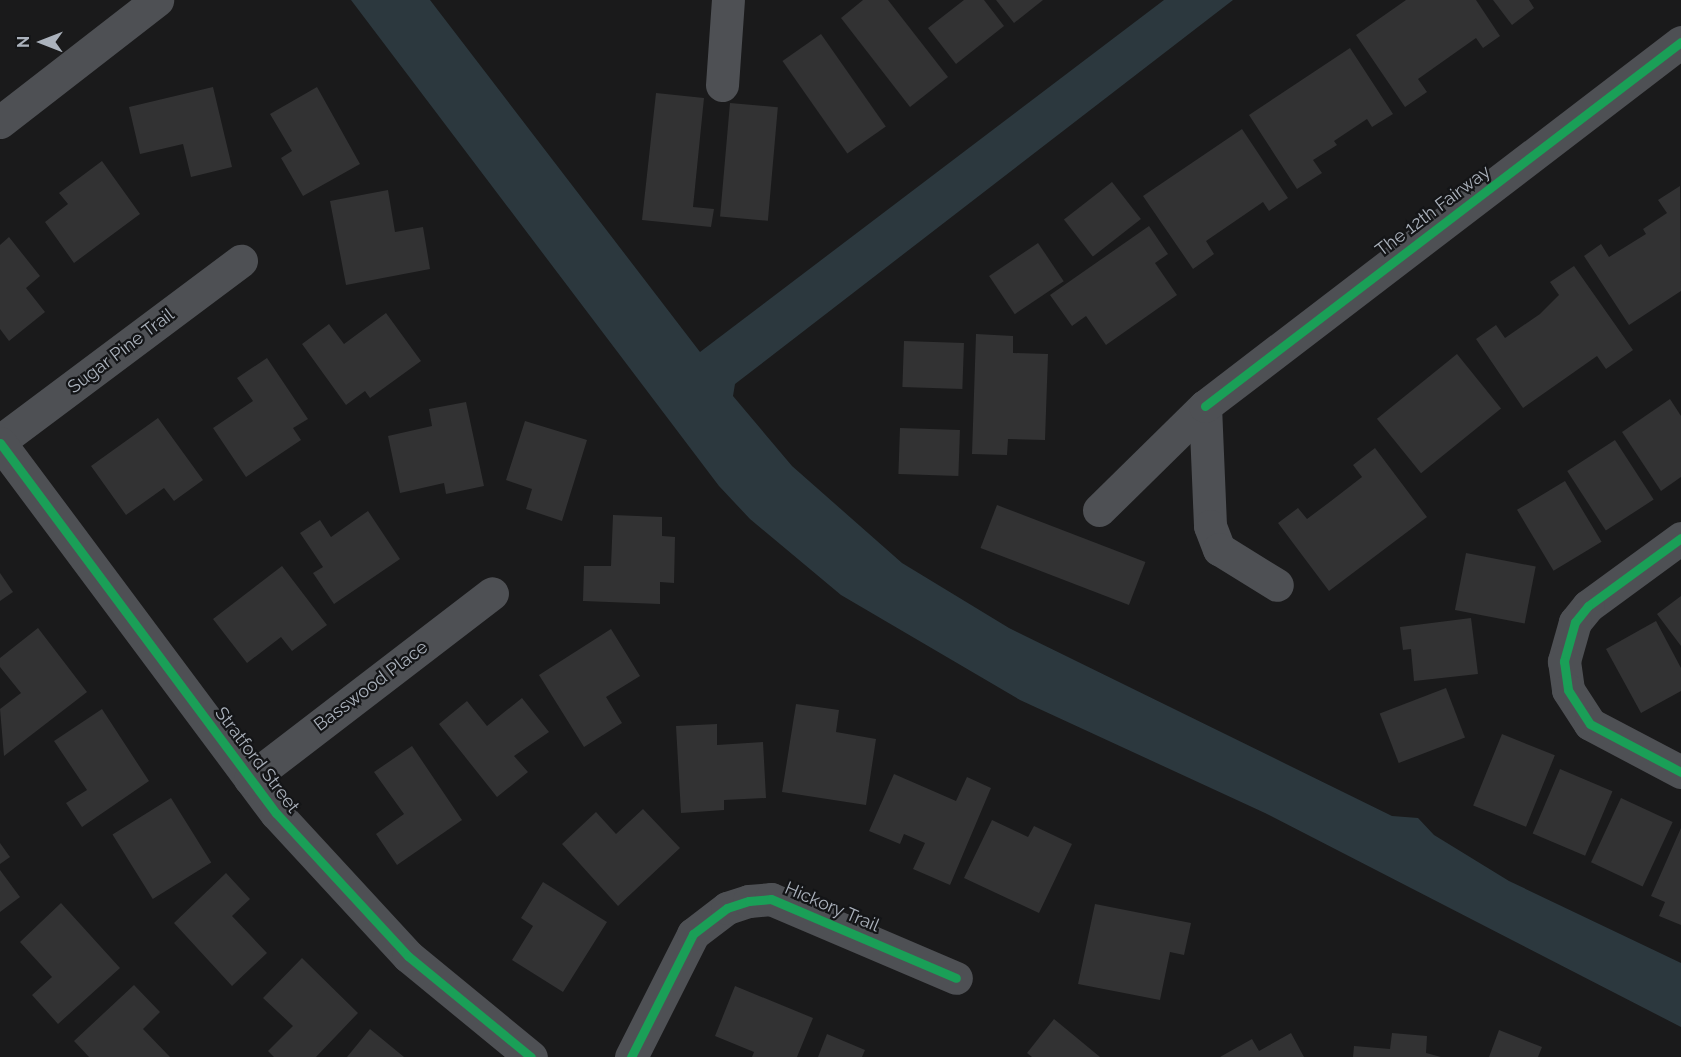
<!DOCTYPE html>
<html>
<head>
<meta charset="utf-8">
<style>
  body { margin:0 }
  #map { position:relative; width:1681px; height:1057px; overflow:hidden; background:#1a1a1b; font-family:Raleway,sans-serif }
  div>[style] { position:absolute }
  [style*='--x'] { left:calc(var(--x)*1px); top:calc(var(--y)*1px); width:calc(var(--w)*1px); rotate:calc(var(--a)*1deg) }
  .water>* { inset:0; background:#2c383e }
  .building>* { inset:0; background:#323233; transform-origin:0 0 }
  .minor>* { height:33px; margin:-16.5px; padding:0 16.5px; transform-origin:16.5px; border-radius:16.5px; background:#4e5054 }
  .cycleway>* { height:9px; margin:-4.5px; padding:0 4.5px; transform-origin:4.5px; border-radius:4.5px; background:#1a9f57 }
  span { translate:-50% -50%; white-space:nowrap; text-align:center; line-height:1.15; -webkit-text-stroke:4.5px #141517; paint-order:stroke }
  .street-label { font-size:18px; color:#abb2bc }
  .north { position:absolute; left:12px; top:12px; width:60px; height:60px; -webkit-text-stroke:4px #141517; paint-order:stroke; rotate:270deg; font-size:16px; font-weight:700; line-height:24px; text-align:center; color:#abb2bc }
  .north::after { content:''; display:block; margin:auto; width:21px; height:27px; background:#abb2bc; clip-path:polygon(50% 0,100% 100%,50% 72%,0 100%) }
</style>
</head>
<body>
<div id="map">
  <div class="water">
    <i style="clip-path:polygon(351px 0,430px 0,700px 352px,1164px 0,1233px 0,735px 384px,733px 396px,792px 466px,902px 563px,1009px 628px,1392px 816px,1418px 818px,1434px 835px,1509px 881px,1681px 963px,1681px 1027px,1265px 813px,1020px 700px,841px 595px,750px 519px,719px 486px)"></i>
  </div>
  <div class="building">
    <i style="clip-path:polygon(863px 0,888px 0,948px 77px,910px 107px,841px 18px)"></i>
    <i style="clip-path:polygon(964px 0,984px 0,1004px 26px,956px 64px,928px 28px)"></i>
    <i style="clip-path:polygon(996px 0,1043px 0,1014px 23px)"></i>
    <i style="clip-path:polygon(1406px 0,1476px 0,1500px 36px,1483px 48px,1476px 38px,1418px 79px,1427px 92px,1405px 107px,1356px 35px)"></i>
    <i style="clip-path:polygon(1493px 0,1529px 0,1534px 8px,1512px 25px)"></i>
    <i style="left:821px;top:34px;width:113px;height:47px;rotate:55deg"></i>
    <i style="clip-path:polygon(1350px 48px,1393px 114px,1372px 127px,1367px 119px,1334px 141px,1337px 145px,1313px 160px,1322px 173px,1297px 189px,1249px 115px)"></i>
    <i style="clip-path:polygon(213px 87px,232px 167px,191px 177px,183px 144px,140px 154px,129px 107px)"></i>
    <i style="clip-path:polygon(317px 87px,360px 164px,303px 196px,281px 158px,292px 151px,270px 114px)"></i>
    <i style="clip-path:polygon(656px 93px,704px 98px,693px 207px,714px 209px,711px 227px,642px 220px)"></i>
    <i style="left:730px;top:103px;width:48px;height:114px;rotate:5deg"></i>
    <i style="clip-path:polygon(1242px 129px,1288px 198px,1269px 211px,1263px 202px,1206px 241px,1214px 254px,1193px 269px,1143px 196px)"></i>
    <i style="clip-path:polygon(102px 161px,140px 214px,74px 263px,45px 222px,68px 204px,59px 193px)"></i>
    <i style="left:1112px;top:182px;width:47px;height:61px;rotate:52deg"></i>
    <i style="clip-path:polygon(1680px 186px,1681px 291px,1629px 325px,1584px 256px,1601px 244px,1609px 257px,1646px 234px,1643px 229px,1667px 213px,1658px 200px)"></i>
    <i style="clip-path:polygon(388px 190px,395px 232px,423px 227px,430px 269px,346px 285px,330px 201px)"></i>
    <i style="clip-path:polygon(1149px 226px,1168px 254px,1155px 263px,1177px 295px,1106px 345px,1086px 316px,1072px 326px,1050px 295px)"></i>
    <i style="clip-path:polygon(9px 237px,40px 276px,26px 288px,45px 312px,9px 341px,0 329px,0 245px)"></i>
    <i style="left:1038px;top:243px;width:46px;height:59px;rotate:56deg"></i>
    <i style="clip-path:polygon(1574px 266px,1633px 350px,1606px 369px,1597px 356px,1523px 408px,1476px 339px,1496px 325px,1505px 338px,1540px 314px,1559px 295px,1550px 282px)"></i>
    <i style="clip-path:polygon(386px 313px,421px 361px,370px 398px,365px 391px,346px 405px,302px 344px,329px 324px,344px 344px)"></i>
    <i style="clip-path:polygon(976px 334px,1013px 336px,1013px 353px,1048px 354px,1045px 440px,1008px 439px,1007px 455px,972px 454px)"></i>
    <i style="left:904px;top:341px;width:60px;height:46px;rotate:2deg"></i>
    <i style="left:1457px;top:354px;width:70px;height:103px;rotate:51deg"></i>
    <i style="clip-path:polygon(267px 358px,308px 419px,293px 428px,301px 440px,246px 477px,213px 428px,253px 401px,237px 378px)"></i>
    <i style="clip-path:polygon(1670px 399px,1681px 416px,1681px 477px,1661px 491px,1622px 432px)"></i>
    <i style="clip-path:polygon(466px 402px,484px 486px,446px 494px,444px 483px,400px 493px,388px 436px,432px 426px,429px 409px)"></i>
    <i style="clip-path:polygon(158px 418px,203px 480px,174px 501px,164px 488px,126px 515px,91px 466px)"></i>
    <i style="clip-path:polygon(525px 421px,587px 440px,562px 521px,526px 509px,532px 489px,506px 480px)"></i>
    <i style="left:900px;top:428px;width:60px;height:46px;rotate:2deg"></i>
    <i style="left:1615px;top:440px;width:71px;height:57px;rotate:57deg"></i>
    <i style="clip-path:polygon(1375px 448px,1427px 517px,1329px 591px,1278px 523px,1298px 508px,1307px 519px,1331px 501px,1362px 477px,1353px 465px)"></i>
    <i style="left:1565px;top:481px;width:71px;height:56px;rotate:59deg"></i>
    <i style="left:997px;top:505px;width:159px;height:46px;rotate:21deg"></i>
    <i style="clip-path:polygon(368px 511px,400px 559px,334px 604px,313px 573px,323px 567px,300px 533px,320px 520px,331px 537px)"></i>
    <i style="clip-path:polygon(613px 515px,662px 517px,662px 536px,675px 537px,674px 583px,660px 582px,660px 604px,583px 601px,584px 566px,611px 566px)"></i>
    <i style="left:1466px;top:553px;width:71px;height:58px;rotate:11deg"></i>
    <i style="clip-path:polygon(282px 566px,327px 625px,292px 651px,281px 637px,247px 663px,213px 619px)"></i>
    <i style="clip-path:polygon(0 573px,13px 592px,0 601px)"></i>
    <i style="clip-path:polygon(1681px 596px,1681px 646px,1657px 614px)"></i>
    <i style="clip-path:polygon(1471px 618px,1478px 674px,1414px 681px,1411px 649px,1403px 650px,1400px 627px)"></i>
    <i style="clip-path:polygon(1656px 621px,1681px 668px,1681px 691px,1641px 713px,1606px 649px)"></i>
    <i style="clip-path:polygon(38px 628px,87px 692px,4px 756px,0 709px,21px 693px,0 667px,0 658px)"></i>
    <i style="clip-path:polygon(611px 629px,640px 676px,606px 697px,622px 723px,584px 747px,539px 675px)"></i>
    <i style="left:1446px;top:688px;width:53px;height:71px;rotate:69deg"></i>
    <i style="clip-path:polygon(522px 698px,549px 732px,514px 756px,528px 772px,497px 797px,439px 724px,467px 701px,487px 726px)"></i>
    <i style="clip-path:polygon(796px 704px,839px 710px,836px 732px,876px 739px,866px 805px,782px 792px)"></i>
    <i style="clip-path:polygon(102px 709px,149px 781px,82px 827px,66px 803px,87px 790px,54px 741px)"></i>
    <i style="clip-path:polygon(717px 724px,717px 745px,763px 742px,766px 798px,724px 800px,724px 810px,681px 813px,676px 726px)"></i>
    <i style="left:1502px;top:734px;width:57px;height:77px;rotate:22deg"></i>
    <i style="clip-path:polygon(412px 746px,462px 820px,397px 865px,376px 834px,404px 814px,374px 772px)"></i>
    <i style="left:1560px;top:769px;width:57px;height:70px;rotate:23deg"></i>
    <i style="clip-path:polygon(894px 774px,956px 801px,967px 777px,991px 788px,950px 885px,913px 869px,925px 843px,904px 834px,900px 844px,869px 831px)"></i>
    <i style="left:171px;top:798px;width:76px;height:69px;rotate:58deg"></i>
    <i style="left:1621px;top:798px;width:57px;height:71px;rotate:25deg"></i>
    <i style="clip-path:polygon(643px 809px,680px 848px,618px 906px,562px 844px,596px 812px,616px 834px)"></i>
    <i style="clip-path:polygon(992px 820px,1028px 837px,1034px 826px,1072px 844px,1039px 913px,964px 878px)"></i>
    <i style="clip-path:polygon(1681px 828px,1681px 925px,1659px 916px,1665px 902px,1651px 896px)"></i>
    <i style="clip-path:polygon(0 843px,10px 857px,0 864px)"></i>
    <i style="clip-path:polygon(0 870px,20px 897px,0 912px)"></i>
    <i style="clip-path:polygon(226px 873px,250px 899px,232px 916px,267px 953px,232px 986px,174px 923px)"></i>
    <i style="clip-path:polygon(543px 882px,607px 922px,563px 992px,512px 960px,533px 926px,521px 918px)"></i>
    <i style="clip-path:polygon(61px 903px,120px 968px,58px 1024px,32px 995px,52px 977px,20px 942px)"></i>
    <i style="clip-path:polygon(1095px 904px,1191px 923px,1184px 955px,1170px 952px,1160px 1000px,1078px 984px)"></i>
    <i style="clip-path:polygon(302px 958px,358px 1013px,316px 1057px,274px 1057px,268px 1051px,293px 1026px,263px 998px)"></i>
    <i style="clip-path:polygon(134px 985px,160px 1012px,143px 1029px,170px 1057px,89px 1057px,74px 1041px)"></i>
    <i style="clip-path:polygon(735px 986px,813px 1018px,797px 1057px,752px 1057px,754px 1052px,715px 1036px)"></i>
    <i style="clip-path:polygon(1054px 1019px,1100px 1057px,1032px 1057px,1027px 1053px)"></i>
    <i style="clip-path:polygon(370px 1029px,404px 1057px,347px 1057px)"></i>
    <i style="clip-path:polygon(1499px 1030px,1542px 1047px,1538px 1057px,1489px 1057px)"></i>
    <i style="clip-path:polygon(1291px 1033px,1304px 1057px,1220px 1057px,1252px 1039px,1259px 1051px)"></i>
    <i style="clip-path:polygon(1392px 1033px,1427px 1036px,1426px 1053px,1441px 1057px,1353px 1057px,1354px 1046px,1390px 1049px)"></i>
    <i style="clip-path:polygon(827px 1034px,865px 1050px,862px 1057px,818px 1057px)"></i>
  </div>
  <div class="minor">
    <i style="--x:722;--y:85;--w:85;--a:-86"></i>
    <i style="--x:0;--y:122;--w:199;--a:-37.8"></i>
    <i style="--x:1205;--y:406;--w:120;--a:87.6"></i>
    <i style="--x:1210;--y:526;--w:25;--a:69"></i>
    <i style="--x:1219;--y:549;--w:68;--a:31.8"></i>
    <i style="--x:0;--y:441;--w:301;--a:-36.8"></i>
    <i style="--x:0;--y:443;--w:462;--a:53.3"></i>
    <i style="--x:276;--y:813;--w:195;--a:47.3"></i>
    <i style="--x:408;--y:956;--w:159;--a:39.4"></i>
    <i style="--x:1099;--y:510;--w:148;--a:-44.5"></i>
    <i style="--x:1205;--y:406;--w:599;--a:-37.41"></i>
    <i style="--x:1681;--y:538;--w:115;--a:143.8"></i>
    <i style="--x:1588;--y:606;--w:21;--a:129"></i>
    <i style="--x:1575;--y:622;--w:41;--a:105.8"></i>
    <i style="--x:1564;--y:661;--w:29;--a:82"></i>
    <i style="--x:1568;--y:690;--w:40;--a:57.1"></i>
    <i style="--x:1590;--y:724;--w:103;--a:27.8"></i>
    <i style="--x:250;--y:779;--w:305;--a:-37.5"></i>
    <i style="--x:631;--y:1057;--w:138;--a:-63.2"></i>
    <i style="--x:693;--y:934;--w:43;--a:-37.4"></i>
    <i style="--x:727;--y:908;--w:23;--a:-18"></i>
    <i style="--x:749;--y:901;--w:22;--a:-5"></i>
    <i style="--x:771;--y:899;--w:201;--a:23.1"></i>
  </div>
  <div class="cycleway">
    <i style="--x:1205;--y:406;--w:599;--a:-37.41"></i>
    <i style="--x:0;--y:443;--w:462;--a:53.3"></i>
    <i style="--x:276;--y:813;--w:195;--a:47.3"></i>
    <i style="--x:408;--y:956;--w:159;--a:39.4"></i>
    <i style="--x:1681;--y:538;--w:115;--a:143.8"></i>
    <i style="--x:1588;--y:606;--w:21;--a:129"></i>
    <i style="--x:1575;--y:622;--w:41;--a:105.8"></i>
    <i style="--x:1564;--y:661;--w:29;--a:82"></i>
    <i style="--x:1568;--y:690;--w:40;--a:57.1"></i>
    <i style="--x:1590;--y:724;--w:103;--a:27.8"></i>
    <i style="--x:631;--y:1057;--w:138;--a:-63.2"></i>
    <i style="--x:693;--y:934;--w:43;--a:-37.4"></i>
    <i style="--x:727;--y:908;--w:23;--a:-18"></i>
    <i style="--x:749;--y:901;--w:22;--a:-5"></i>
    <i style="--x:771;--y:899;--w:201;--a:23.1"></i>
  </div>
  <div class="street-label">
    <span style="left:1433px;top:211px;rotate:-37deg">The 12th Fairway</span>
    <span style="left:121px;top:351px;rotate:-37deg">Sugar Pine Trail</span>
    <span style="left:371px;top:686px;rotate:-37deg">Basswood Place</span>
    <span style="left:257px;top:760px;rotate:53deg">Stratford Street</span>
    <span style="left:832px;top:907px;rotate:23deg">Hickory Trail</span>
  </div>
  <div class="north">N</div>
</div>
</body>
</html>
